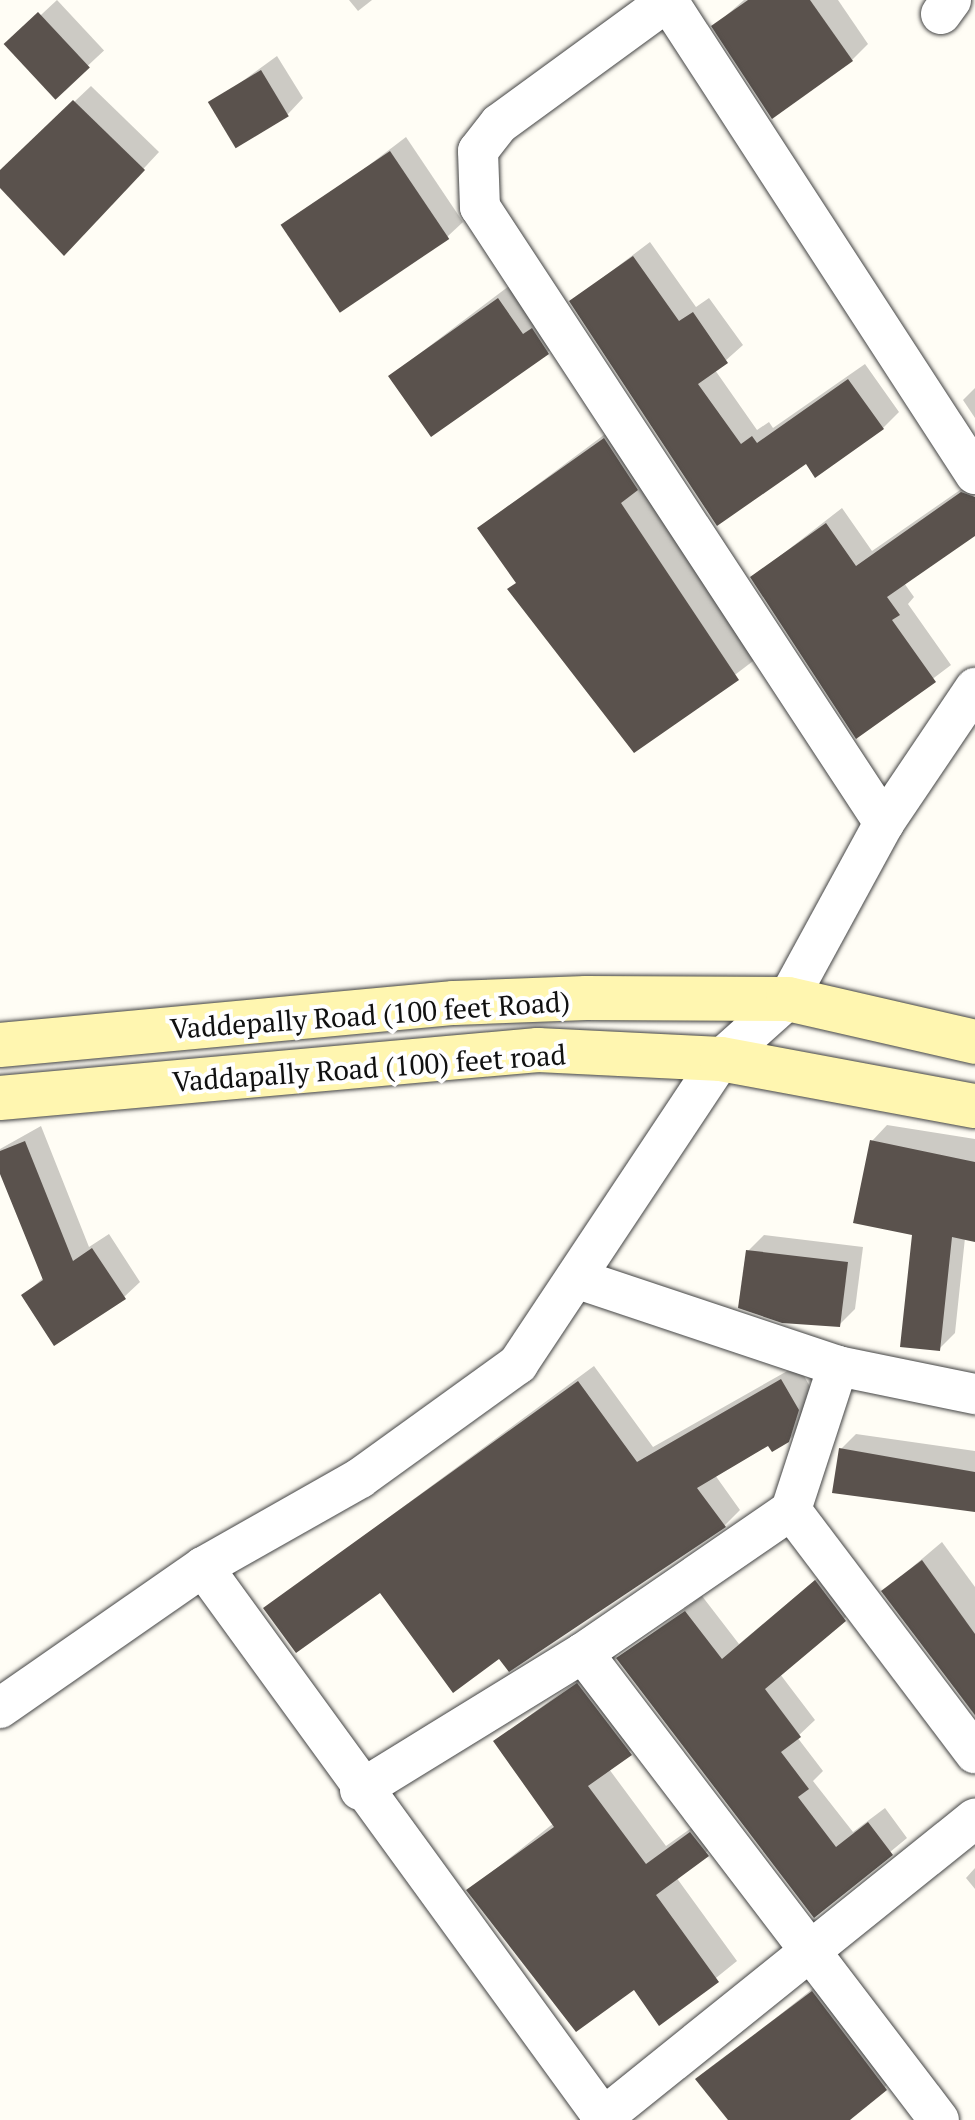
<!DOCTYPE html>
<html>
<head>
<meta charset="utf-8">
<style>
  body { margin:0 }
  #map { position:relative; width:975px; height:2120px; overflow:hidden; background:#fffdf5; font-family:"PT Serif",serif }
  div>[style] { position:absolute }
  [style*='--x'] { left:calc(var(--x)*1px); top:calc(var(--y)*1px); width:calc(var(--w)*1px); rotate:calc(var(--a)*1deg) }
  .shadow>* { inset:0; background:#0003; transform-origin:0 0 }
  .building>* { inset:0; background:#5a524d; transform-origin:0 0 }
  .roads { filter:drop-shadow(0 0 2px #444) drop-shadow(0 0 2px #444) }
  .minor>* { height:40px; margin:-20px; padding:0 20px; transform-origin:20px; border-radius:20px; background:#fff }
  .secondary>* { height:44px; margin:-22px; padding:0 22px; transform-origin:22px; border-radius:22px; background:#fff6b0 }
  span { translate:-50% -50%; white-space:nowrap; text-align:center; line-height:1.15; -webkit-text-stroke:8px #fff; paint-order:stroke }
  .street-label { font-size:28px; color:#111 }
</style>
</head>
<body>
<div id="map">
  <div class="shadow">
    <i style="left:57px;top:0;width:69px;height:67px;rotate:47deg"></i>
    <i style="clip-path:polygon(349px 0,372px 0,358px 11px)"></i>
    <i style="clip-path:polygon(744px 0,838px 0,868px 44px,852px 60px,714px 26px)"></i>
    <i style="clip-path:polygon(277px 56px,303px 98px,288px 114px,211px 104px)"></i>
    <i style="clip-path:polygon(91px 86px,159px 152px,80px 237px,0 185px,0 172px)"></i>
    <i style="clip-path:polygon(406px 137px,463px 222px,447px 237px,285px 229px)"></i>
    <i style="clip-path:polygon(650px 242px,696px 307px,709px 298px,743px 345px,715px 370px,757px 430px,769px 422px,773px 428px,865px 364px,899px 412px,883px 428px,806px 461px,717px 523px,572px 301px)"></i>
    <i style="clip-path:polygon(521px 277px,570px 329px,548px 352px,390px 376px)"></i>
    <i style="clip-path:polygon(975px 388px,975px 418px,963px 400px)"></i>
    <i style="clip-path:polygon(628px 417px,761px 655px,635px 751px,479px 528px)"></i>
    <i style="clip-path:polygon(973px 481px,975px 533px,904px 583px,914px 597px,908px 604px,951px 665px,857px 736px,753px 577px,842px 508px,872px 551px)"></i>
    <i style="clip-path:polygon(887px 1125px,975px 1139px,975px 1240px,965px 1238px,955px 1333px,939px 1349px,914px 1233px,872px 1141px)"></i>
    <i style="clip-path:polygon(41px 1126px,89px 1247px,109px 1234px,140px 1282px,124px 1297px,24px 1295px,44px 1277px,0 1169px,0 1149px)"></i>
    <i style="clip-path:polygon(764px 1235px,863px 1247px,855px 1309px,839px 1325px,748px 1251px)"></i>
    <i style="clip-path:polygon(798px 1365px,814px 1394px,804px 1425px,788px 1441px,769px 1443px,715px 1475px,740px 1510px,725px 1525px,500px 1656px,380px 1590px,266px 1608px,594px 1366px,653px 1447px)"></i>
    <i style="clip-path:polygon(856px 1434px,975px 1451px,975px 1510px,841px 1449px)"></i>
    <i style="clip-path:polygon(942px 1542px,975px 1587px,975px 1716px,884px 1591px)"></i>
    <i style="clip-path:polygon(832px 1566px,861px 1604px,780px 1674px,815px 1720px,797px 1737px,823px 1771px,813px 1781px,853px 1832px,885px 1808px,907px 1838px,814px 1915px,619px 1658px,702px 1596px,739px 1644px)"></i>
    <i style="clip-path:polygon(597px 1666px,650px 1734px,609px 1769px,666px 1846px,711px 1814px,727px 1835px,676px 1877px,737px 1961px,660px 2023px,634px 1988px,469px 1890px,554px 1823px,495px 1741px)"></i>
    <i style="clip-path:polygon(975px 1868px,975px 1889px,966px 1878px)"></i>
    <i style="clip-path:polygon(836px 1970px,909px 2066px,846px 2120px,731px 2120px,698px 2080px)"></i>
  </div>
  <div class="building">
    <i style="clip-path:polygon(748px 0,810px 0,853px 61px,772px 119px,711px 26px)"></i>
    <i style="left:38px;top:12px;width:76px;height:47px;rotate:47deg"></i>
    <i style="left:261px;top:70px;width:54px;height:62px;rotate:59deg"></i>
    <i style="clip-path:polygon(73px 100px,145px 170px,64px 256px,0 188px,0 170px)"></i>
    <i style="left:390px;top:151px;width:106px;height:132px;rotate:56deg"></i>
    <i style="clip-path:polygon(633px 256px,679px 321px,693px 312px,728px 363px,698px 384px,741px 444px,752px 436px,757px 443px,848px 379px,884px 429px,815px 478px,806px 464px,717px 526px,569px 301px)"></i>
    <i style="clip-path:polygon(498px 298px,523px 334px,532px 328px,549px 354px,431px 437px,388px 376px)"></i>
    <i style="clip-path:polygon(604px 438px,638px 490px,621px 503px,739px 680px,634px 753px,507px 589px,516px 583px,477px 528px)"></i>
    <i style="clip-path:polygon(961px 492px,975px 497px,975px 536px,887px 597px,900px 615px,892px 620px,936px 682px,856px 739px,750px 577px,826px 523px,856px 566px)"></i>
    <i style="clip-path:polygon(870px 1140px,975px 1162px,975px 1242px,952px 1237px,940px 1351px,900px 1347px,912px 1235px,853px 1223px)"></i>
    <i style="clip-path:polygon(25px 1141px,73px 1261px,92px 1248px,126px 1299px,54px 1346px,21px 1295px,43px 1280px,0 1174px,0 1151px)"></i>
    <i style="clip-path:polygon(746px 1250px,848px 1262px,840px 1327px,782px 1323px,738px 1308px)"></i>
    <i style="clip-path:polygon(781px 1379px,799px 1410px,789px 1442px,772px 1452px,768px 1446px,697px 1488px,726px 1527px,509px 1672px,499px 1659px,453px 1693px,380px 1593px,296px 1653px,263px 1608px,578px 1381px,637px 1462px)"></i>
    <i style="clip-path:polygon(839px 1448px,975px 1472px,975px 1512px,832px 1493px)"></i>
    <i style="clip-path:polygon(922px 1560px,975px 1634px,975px 1715px,881px 1591px)"></i>
    <i style="clip-path:polygon(815px 1580px,846px 1621px,765px 1689px,801px 1737px,781px 1752px,809px 1789px,798px 1797px,836px 1847px,868px 1822px,893px 1855px,814px 1918px,616px 1658px,685px 1611px,722px 1659px)"></i>
    <i style="clip-path:polygon(577px 1683px,632px 1755px,588px 1786px,646px 1864px,690px 1832px,709px 1856px,656px 1895px,719px 1982px,659px 2026px,634px 1990px,576px 2032px,466px 1890px,554px 1827px,493px 1741px)"></i>
    <i style="clip-path:polygon(812px 1991px,887px 2090px,850px 2120px,728px 2120px,695px 2079px)"></i>
  </div>
  <div class="roads">
    <div class="minor">
      <i style="--x:669;--y:0;--w:210;--a:143.9"></i>
      <i style="--x:499;--y:124;--w:34;--a:128"></i>
      <i style="--x:478;--y:151;--w:56;--a:88"></i>
      <i style="--x:480;--y:207;--w:737;--a:56.74"></i>
      <i style="--x:668;--y:1;--w:564;--a:57.01"></i>
      <i style="--x:941;--y:14;--w:17;--a:-54"></i>
      <i style="--x:578;--y:1279;--w:274;--a:18.5"></i>
      <i style="--x:838;--y:1366;--w:140;--a:11.6"></i>
      <i style="--x:838;--y:1366;--w:151;--a:108.1"></i>
      <i style="--x:791;--y:1510;--w:305;--a:52.9"></i>
      <i style="--x:203;--y:1567;--w:684;--a:53.98"></i>
      <i style="--x:583;--y:1653;--w:587;--a:52.68"></i>
      <i style="--x:0;--y:1708;--w:247;--a:-34.8"></i>
      <i style="--x:203;--y:1567;--w:180;--a:-29.5"></i>
      <i style="--x:360;--y:1478;--w:195;--a:-35.8"></i>
      <i style="--x:518;--y:1364;--w:366;--a:-56.4"></i>
      <i style="--x:721;--y:1059;--w:90;--a:-41.8"></i>
      <i style="--x:788;--y:999;--w:200;--a:-61.4"></i>
      <i style="--x:884;--y:823;--w:163;--a:-56"></i>
      <i style="--x:360;--y:1790;--w:262;--a:-31.6"></i>
      <i style="--x:583;--y:1653;--w:252;--a:-34.5"></i>
      <i style="--x:600;--y:2120;--w:481;--a:-38.8"></i>
    </div>
    <div class="secondary">
      <i style="--x:0;--y:1045;--w:456;--a:-5.3"></i>
      <i style="--x:454;--y:1003;--w:132;--a:-2.2"></i>
      <i style="--x:586;--y:998;--w:202;--a:0.3"></i>
      <i style="--x:788;--y:999;--w:192;--a:12.9"></i>
      <i style="--x:0;--y:1098;--w:540;--a:-5.1"></i>
      <i style="--x:538;--y:1050;--w:183;--a:2.8"></i>
      <i style="--x:721;--y:1059;--w:258;--a:10.5"></i>
    </div>
  </div>
  <div class="street-label">
    <span style="left:370px;top:1015px;rotate:-4deg">Vaddepally Road (100 feet Road)</span>
    <span style="left:369px;top:1068px;rotate:-4deg">Vaddapally Road (100) feet road</span>
  </div>
</div>
</body>
</html>
